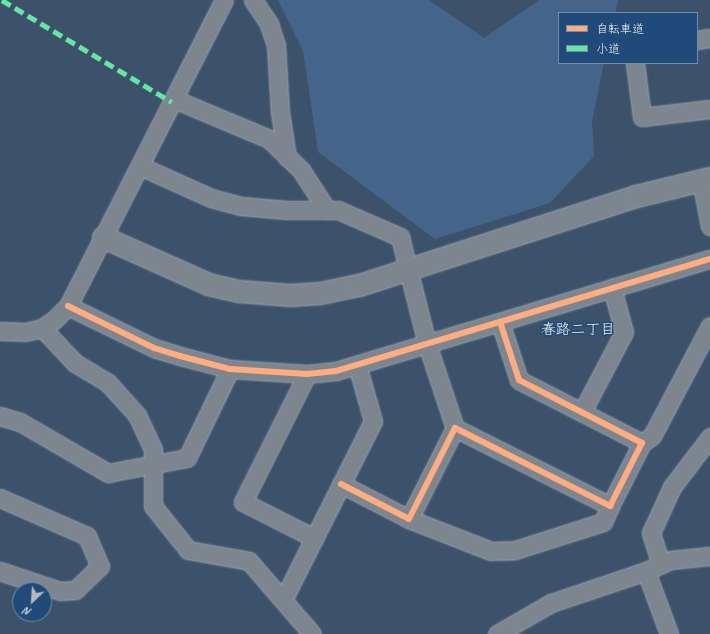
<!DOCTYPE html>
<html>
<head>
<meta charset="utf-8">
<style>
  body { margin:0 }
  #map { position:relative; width:710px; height:634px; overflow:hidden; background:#3c526a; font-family:Caveat,"Klee One",sans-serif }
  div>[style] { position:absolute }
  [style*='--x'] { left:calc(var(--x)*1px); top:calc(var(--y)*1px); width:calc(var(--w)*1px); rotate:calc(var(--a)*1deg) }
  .green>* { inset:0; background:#446589 }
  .roads { filter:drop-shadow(0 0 1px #9fa8b2) drop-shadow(0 0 1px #9fa8b2) }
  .minor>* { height:17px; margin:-8.5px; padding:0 8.5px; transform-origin:8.5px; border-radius:8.5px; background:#7d868e }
  .tertiary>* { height:21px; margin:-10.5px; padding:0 10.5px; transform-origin:10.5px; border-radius:10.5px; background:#7d868e }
  .quiet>* { height:5px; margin-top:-2.5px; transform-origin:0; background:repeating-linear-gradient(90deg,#66e7a1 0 10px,transparent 0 15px) }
  .cycleway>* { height:6px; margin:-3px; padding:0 3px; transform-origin:3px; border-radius:3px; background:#ffac80 }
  span { translate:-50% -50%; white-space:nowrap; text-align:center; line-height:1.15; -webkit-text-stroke:3px #1f4a7a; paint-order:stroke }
  .neighbourhood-label { font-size:15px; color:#f4f1e8 }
  .legend { position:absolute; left:558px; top:12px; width:140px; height:52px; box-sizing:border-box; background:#1f4a7a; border:1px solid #748da6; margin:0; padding:5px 7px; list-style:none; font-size:12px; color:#f4f1e8 }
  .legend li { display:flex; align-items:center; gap:8px; height:20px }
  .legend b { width:20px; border:1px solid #748da6 }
  .north { position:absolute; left:12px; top:582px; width:40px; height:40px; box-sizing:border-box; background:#1f4a7a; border:1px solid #748da6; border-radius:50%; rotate:205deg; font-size:11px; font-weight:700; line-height:16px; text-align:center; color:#f4f1e8 }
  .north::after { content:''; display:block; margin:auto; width:14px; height:18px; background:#b4b9bc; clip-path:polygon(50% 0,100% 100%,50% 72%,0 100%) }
</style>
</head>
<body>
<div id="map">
  <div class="green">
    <i style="clip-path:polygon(278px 0,429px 0,484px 38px,539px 0,618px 0,615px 13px,559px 13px,559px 63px,604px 63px,592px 121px,594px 156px,550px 203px,435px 239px,318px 152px,303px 51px)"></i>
  </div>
  <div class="roads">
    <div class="minor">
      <i style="--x:253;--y:0;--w:29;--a:56"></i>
      <i style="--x:269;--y:24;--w:22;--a:72"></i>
      <i style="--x:276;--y:45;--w:67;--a:86.6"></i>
      <i style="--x:280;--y:112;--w:46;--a:81.2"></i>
      <i style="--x:697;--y:40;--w:13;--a:-9"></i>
      <i style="--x:635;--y:63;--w:54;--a:82.6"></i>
      <i style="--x:642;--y:117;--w:68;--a:-6.7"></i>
      <i style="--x:174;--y:99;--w:103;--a:22.8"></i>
      <i style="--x:269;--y:139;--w:45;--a:44.1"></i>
      <i style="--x:301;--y:170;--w:48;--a:57"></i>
      <i style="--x:140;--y:166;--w:78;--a:24.3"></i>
      <i style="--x:211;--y:198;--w:31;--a:15"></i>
      <i style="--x:241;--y:206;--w:46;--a:5"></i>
      <i style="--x:287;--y:210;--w:51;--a:0"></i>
      <i style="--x:338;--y:210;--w:68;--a:23.5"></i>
      <i style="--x:400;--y:237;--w:110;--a:75.8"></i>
      <i style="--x:427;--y:344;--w:89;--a:71.6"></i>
      <i style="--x:701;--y:180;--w:47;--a:78.9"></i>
      <i style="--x:68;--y:306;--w:96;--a:26"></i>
      <i style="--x:154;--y:348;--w:27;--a:17"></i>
      <i style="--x:180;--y:356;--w:52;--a:14.6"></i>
      <i style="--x:230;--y:369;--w:77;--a:3.7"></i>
      <i style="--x:307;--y:374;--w:29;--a:-6"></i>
      <i style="--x:336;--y:371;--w:390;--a:-16.7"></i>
      <i style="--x:42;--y:328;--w:48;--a:46.7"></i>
      <i style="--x:75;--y:363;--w:39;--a:31"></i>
      <i style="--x:108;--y:383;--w:43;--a:47.8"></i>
      <i style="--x:137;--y:415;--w:38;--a:65"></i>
      <i style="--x:153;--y:450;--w:56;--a:90"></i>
      <i style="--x:153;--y:506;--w:56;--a:51.5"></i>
      <i style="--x:188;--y:550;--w:62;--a:10.2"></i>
      <i style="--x:249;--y:561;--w:96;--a:49.2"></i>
      <i style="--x:0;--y:331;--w:25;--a:2"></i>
      <i style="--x:25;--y:332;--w:17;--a:-13"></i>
      <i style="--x:42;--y:328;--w:14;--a:-34"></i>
      <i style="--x:54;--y:320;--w:20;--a:-45"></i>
      <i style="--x:68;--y:306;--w:343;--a:-63"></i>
      <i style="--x:307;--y:374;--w:143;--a:116.6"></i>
      <i style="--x:243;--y:502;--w:80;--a:26.9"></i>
      <i style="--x:582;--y:412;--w:90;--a:-62.3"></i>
      <i style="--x:624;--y:332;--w:46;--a:-105.3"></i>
      <i style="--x:0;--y:416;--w:21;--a:17"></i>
      <i style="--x:20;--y:422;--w:102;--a:30.1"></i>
      <i style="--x:108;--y:473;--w:80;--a:-10.8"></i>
      <i style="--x:187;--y:458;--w:99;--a:-64.2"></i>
      <i style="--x:642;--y:443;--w:12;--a:-35"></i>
      <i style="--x:652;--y:436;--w:124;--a:-62.2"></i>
      <i style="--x:341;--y:484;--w:76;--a:27.2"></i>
      <i style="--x:409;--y:519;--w:102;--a:-63.2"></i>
      <i style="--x:455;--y:428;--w:174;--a:26.7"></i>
      <i style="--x:610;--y:506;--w:71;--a:-63.1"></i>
      <i style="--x:642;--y:443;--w:138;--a:-152.9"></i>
      <i style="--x:519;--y:380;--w:61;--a:-108.1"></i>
      <i style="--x:0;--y:498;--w:95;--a:23.6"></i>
      <i style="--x:87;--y:536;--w:33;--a:67"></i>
      <i style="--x:100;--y:566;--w:35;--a:136"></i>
      <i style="--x:75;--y:590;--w:15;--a:176"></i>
      <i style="--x:60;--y:591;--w:63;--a:-161.6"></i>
      <i style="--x:409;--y:519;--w:88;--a:21.3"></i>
      <i style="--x:491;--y:551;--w:24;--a:-2"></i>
      <i style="--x:515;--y:550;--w:92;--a:-17.7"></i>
      <i style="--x:603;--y:522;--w:17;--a:-66"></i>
      <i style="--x:661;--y:564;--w:33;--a:-108"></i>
      <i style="--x:651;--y:533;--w:51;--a:-65.5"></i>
      <i style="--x:672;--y:487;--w:63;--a:-52.8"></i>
      <i style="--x:283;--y:600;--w:200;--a:-63.3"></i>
      <i style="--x:373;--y:421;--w:58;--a:-105.9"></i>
      <i style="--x:497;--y:634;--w:62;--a:-29.9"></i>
      <i style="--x:551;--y:603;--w:100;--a:-18.6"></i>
      <i style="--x:669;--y:634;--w:67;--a:-110.1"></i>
      <i style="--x:646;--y:571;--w:27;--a:-24"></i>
      <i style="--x:671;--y:560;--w:39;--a:-6"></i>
    </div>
    <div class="tertiary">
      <i style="--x:103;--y:237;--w:115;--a:24.1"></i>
      <i style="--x:208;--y:284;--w:32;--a:13"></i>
      <i style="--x:239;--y:291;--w:51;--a:4.5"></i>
      <i style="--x:290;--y:295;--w:30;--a:-4"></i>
      <i style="--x:320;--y:293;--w:40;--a:-12"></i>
      <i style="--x:359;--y:285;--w:291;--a:-17.8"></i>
      <i style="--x:636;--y:196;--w:76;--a:-13.7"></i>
    </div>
  </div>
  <div class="quiet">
    <i style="--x:2;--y:0;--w:198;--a:31"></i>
  </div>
  <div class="cycleway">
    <i style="--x:68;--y:306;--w:96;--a:26"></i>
    <i style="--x:154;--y:348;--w:27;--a:17"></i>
    <i style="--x:180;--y:356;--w:52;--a:14.6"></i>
    <i style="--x:230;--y:369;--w:77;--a:3.7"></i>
    <i style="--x:307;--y:374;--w:29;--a:-6"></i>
    <i style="--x:336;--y:371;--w:390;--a:-16.7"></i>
    <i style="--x:341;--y:484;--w:76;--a:27.2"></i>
    <i style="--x:409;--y:519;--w:102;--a:-63.2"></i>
    <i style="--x:455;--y:428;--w:174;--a:26.7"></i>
    <i style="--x:610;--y:506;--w:71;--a:-63.1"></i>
    <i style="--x:642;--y:443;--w:138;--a:-152.9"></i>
    <i style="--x:519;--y:380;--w:61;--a:-108.1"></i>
  </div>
  <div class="neighbourhood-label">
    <span style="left:578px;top:330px">春路二丁目</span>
  </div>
  <ul class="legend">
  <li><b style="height:5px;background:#ffac80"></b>自転車道</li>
  <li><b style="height:5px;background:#66e7a1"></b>小道</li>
  </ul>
  <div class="north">N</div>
</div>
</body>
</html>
